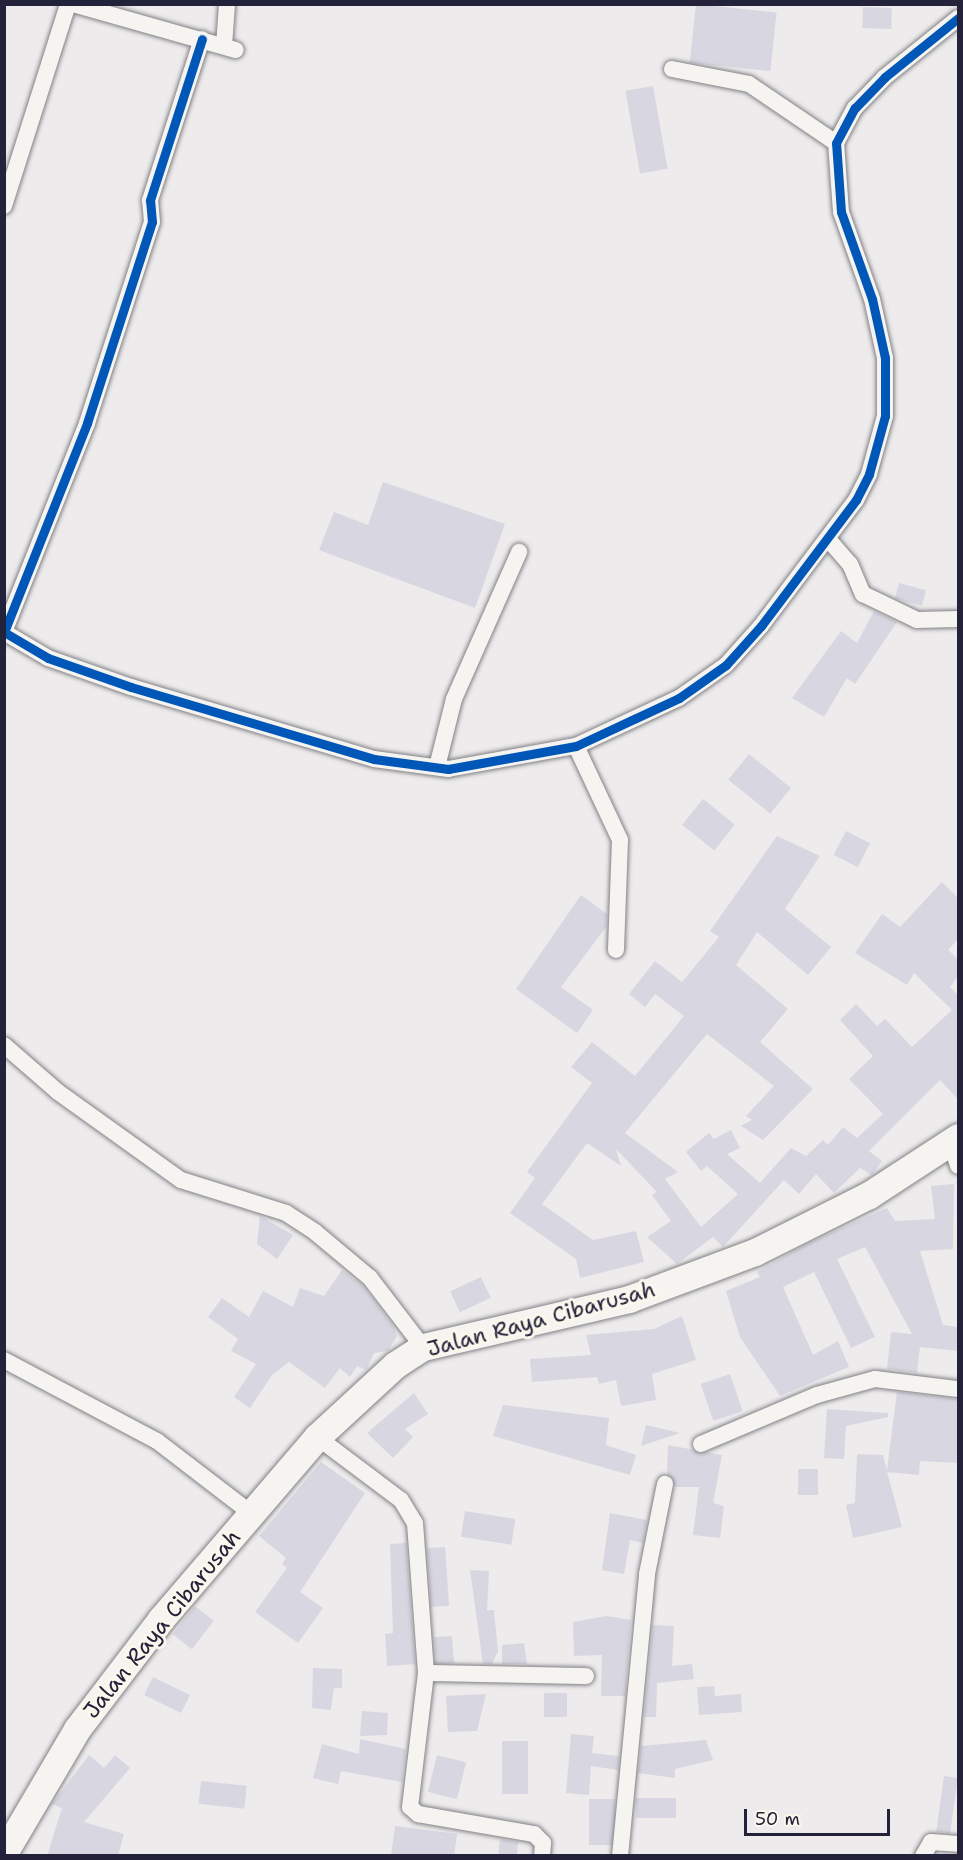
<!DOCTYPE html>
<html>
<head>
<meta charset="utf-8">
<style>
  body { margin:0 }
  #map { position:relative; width:963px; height:1860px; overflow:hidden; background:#edebec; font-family:"Shantell Sans",sans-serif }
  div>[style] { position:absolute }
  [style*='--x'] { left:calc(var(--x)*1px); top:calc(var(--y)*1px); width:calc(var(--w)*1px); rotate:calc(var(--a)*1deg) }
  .building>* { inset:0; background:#d8d7e1; transform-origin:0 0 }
  .roads { filter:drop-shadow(0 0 2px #828186) drop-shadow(0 0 2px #828186) }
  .street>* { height:16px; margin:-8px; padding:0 8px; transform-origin:8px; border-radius:8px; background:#f5f4f0 }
  .primary>* { height:27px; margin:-13.5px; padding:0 13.5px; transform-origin:13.5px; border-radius:13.5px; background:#f5f4f0 }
  .cycleway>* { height:9px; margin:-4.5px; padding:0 4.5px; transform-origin:4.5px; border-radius:4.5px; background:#0057b8 }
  span { translate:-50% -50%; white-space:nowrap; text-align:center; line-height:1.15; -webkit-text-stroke:6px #fbf7ec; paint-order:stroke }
  .street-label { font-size:22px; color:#22223b }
  .frame { position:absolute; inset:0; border:6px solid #22223b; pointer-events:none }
  .scale { position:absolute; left:744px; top:1809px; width:146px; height:27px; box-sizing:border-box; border:3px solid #22223b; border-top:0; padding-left:8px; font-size:18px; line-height:21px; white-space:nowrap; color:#22223b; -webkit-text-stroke:4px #fbf7ec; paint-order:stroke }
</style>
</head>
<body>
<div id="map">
  <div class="building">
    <i style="left:696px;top:4px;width:81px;height:59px;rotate:6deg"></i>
    <i style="left:863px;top:7px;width:29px;height:21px;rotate:2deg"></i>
    <i style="left:653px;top:86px;width:84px;height:28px;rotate:80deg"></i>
    <i style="clip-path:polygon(383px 482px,505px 524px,475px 608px,319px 550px,334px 512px,368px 525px)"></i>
    <i style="left:899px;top:583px;width:28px;height:16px;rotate:15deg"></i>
    <i style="clip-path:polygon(874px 611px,897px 622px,855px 684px,847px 678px,824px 717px,792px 698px,841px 631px,857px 643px)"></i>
    <i style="left:749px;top:754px;width:54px;height:33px;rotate:39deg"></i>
    <i style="left:703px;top:799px;width:41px;height:33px;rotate:39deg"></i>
    <i style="left:846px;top:831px;width:27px;height:27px;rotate:27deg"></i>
    <i style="clip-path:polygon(777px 836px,820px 856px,785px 909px,831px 947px,808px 975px,757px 932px,736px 965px,788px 1009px,760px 1042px,813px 1089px,763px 1140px,741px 1126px,752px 1120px,746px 1116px,774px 1086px,707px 1034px,625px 1133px,678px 1172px,665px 1179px,701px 1227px,738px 1194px,707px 1166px,701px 1171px,686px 1152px,709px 1133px,714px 1139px,731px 1130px,740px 1148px,727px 1154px,760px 1183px,791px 1148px,806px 1156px,823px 1140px,828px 1145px,843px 1127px,857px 1138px,883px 1114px,849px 1079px,873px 1056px,840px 1020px,856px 1004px,877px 1026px,885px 1019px,912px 1047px,952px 1010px,914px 973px,907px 985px,855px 953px,882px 914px,900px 927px,942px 882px,958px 898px,958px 939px,948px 950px,958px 959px,958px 976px,950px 987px,958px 995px,958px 1099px,940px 1080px,869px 1151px,882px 1161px,872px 1175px,860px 1168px,834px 1193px,816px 1174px,799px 1194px,784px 1180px,723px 1247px,713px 1237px,677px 1264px,647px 1237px,671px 1221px,652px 1195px,657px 1192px,616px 1149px,621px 1166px,587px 1143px,542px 1204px,593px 1240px,636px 1231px,644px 1262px,580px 1278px,576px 1259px,510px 1213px,535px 1178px,527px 1172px,592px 1083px,571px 1067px,592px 1042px,635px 1076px,684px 1016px,655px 994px,645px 1007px,629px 994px,655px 961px,682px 982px,719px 937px,710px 931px)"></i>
    <i style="clip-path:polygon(581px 895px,607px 914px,606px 927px,561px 987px,593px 1010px,577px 1033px,516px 989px)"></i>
    <i style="clip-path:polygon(954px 1184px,953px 1249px,920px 1251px,943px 1325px,958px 1327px,958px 1351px,920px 1347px,917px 1373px,887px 1369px,891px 1332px,912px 1334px,865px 1247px,837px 1259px,875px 1337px,851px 1348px,814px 1272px,783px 1287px,813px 1355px,838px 1341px,849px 1367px,780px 1396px,740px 1337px,726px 1291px,760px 1277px,757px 1272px,806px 1244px,887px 1208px,895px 1221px,935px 1219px,931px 1186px)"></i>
    <i style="clip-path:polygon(260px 1216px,293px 1235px,277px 1259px,257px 1244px)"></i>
    <i style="clip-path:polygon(342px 1270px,362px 1285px,394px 1327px,397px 1336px,388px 1351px,374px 1353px,366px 1370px,357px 1366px,350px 1377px,340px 1368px,325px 1388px,289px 1362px,272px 1375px,250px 1408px,234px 1397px,256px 1364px,231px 1351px,238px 1339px,208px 1317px,222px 1298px,249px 1317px,263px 1291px,293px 1307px,300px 1288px,324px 1296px)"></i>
    <i style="left:481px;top:1277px;width:23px;height:34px;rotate:65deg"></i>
    <i style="clip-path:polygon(682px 1316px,696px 1360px,652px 1374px,656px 1400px,621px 1406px,616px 1380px,599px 1384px,597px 1377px,532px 1382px,530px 1359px,591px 1355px,586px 1335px,654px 1329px)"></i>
    <i style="left:730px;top:1374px;width:39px;height:31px;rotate:71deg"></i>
    <i style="clip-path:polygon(897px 1392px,958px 1399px,958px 1463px,920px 1461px,919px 1475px,887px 1472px,902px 1527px,853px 1538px,846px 1505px,855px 1503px,857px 1454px,883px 1455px,887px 1470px)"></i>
    <i style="clip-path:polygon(414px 1393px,428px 1414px,405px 1429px,413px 1437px,393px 1458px,367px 1433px)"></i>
    <i style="clip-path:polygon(503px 1405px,609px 1418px,606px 1445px,636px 1455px,630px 1475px,493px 1436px)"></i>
    <i style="clip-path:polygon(827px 1409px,888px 1413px,888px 1417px,846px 1426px,844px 1459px,824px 1458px)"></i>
    <i style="clip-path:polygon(646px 1425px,680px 1433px,641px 1446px)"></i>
    <i style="clip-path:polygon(668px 1445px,722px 1455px,713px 1503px,724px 1506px,720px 1538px,693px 1535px,699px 1487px,675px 1487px,667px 1474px)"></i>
    <i style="clip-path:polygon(321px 1462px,365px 1493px,300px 1592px,323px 1608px,298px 1643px,255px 1612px,287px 1568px,282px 1564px,286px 1558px,259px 1536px)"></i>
    <i style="left:798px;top:1469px;width:20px;height:26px"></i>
    <i style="left:465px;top:1511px;width:51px;height:26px;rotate:9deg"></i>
    <i style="clip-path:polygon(610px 1513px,647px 1520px,643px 1543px,630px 1540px,624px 1574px,602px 1570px)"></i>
    <i style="clip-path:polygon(406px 1543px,415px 1664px,387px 1666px,385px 1634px,393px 1633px,390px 1544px)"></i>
    <i style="left:445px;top:1547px;width:59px;height:18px;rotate:86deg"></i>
    <i style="clip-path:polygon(470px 1570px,489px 1571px,487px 1610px,494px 1610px,498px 1651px,492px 1664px,483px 1664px)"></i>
    <i style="left:195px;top:1606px;width:24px;height:36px;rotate:38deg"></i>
    <i style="clip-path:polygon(607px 1616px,631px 1620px,625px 1696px,601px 1696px,602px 1655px,574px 1656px,573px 1622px)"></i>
    <i style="clip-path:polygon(653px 1625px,674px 1626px,672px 1666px,692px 1664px,694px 1679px,657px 1683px,656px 1717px,644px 1717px)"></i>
    <i style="left:452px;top:1636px;width:27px;height:18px;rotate:86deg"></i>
    <i style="clip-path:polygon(524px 1643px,527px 1664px,502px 1664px,502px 1645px)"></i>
    <i style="clip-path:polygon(313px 1668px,342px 1669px,342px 1688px,334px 1688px,331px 1710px,312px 1708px)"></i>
    <i style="left:153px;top:1677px;width:41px;height:20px;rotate:26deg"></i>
    <i style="clip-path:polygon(714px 1686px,715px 1696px,741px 1694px,742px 1712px,699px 1715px,697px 1687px)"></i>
    <i style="left:544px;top:1693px;width:23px;height:24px"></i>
    <i style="clip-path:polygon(486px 1694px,477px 1731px,448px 1732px,446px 1696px)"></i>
    <i style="clip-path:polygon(362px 1711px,388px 1713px,387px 1735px,360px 1736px)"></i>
    <i style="clip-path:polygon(571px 1734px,594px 1736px,592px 1753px,619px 1756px,618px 1770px,591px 1766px,589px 1795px,566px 1793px)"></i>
    <i style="clip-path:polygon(360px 1739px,406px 1749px,402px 1782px,341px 1771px,338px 1784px,313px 1778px,322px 1744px,359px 1754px)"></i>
    <i style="clip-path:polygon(706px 1740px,713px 1760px,675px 1769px,675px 1778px,638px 1773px,641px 1746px)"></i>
    <i style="left:502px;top:1741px;width:26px;height:53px"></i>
    <i style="clip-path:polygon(89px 1755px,104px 1768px,115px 1755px,130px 1768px,84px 1822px,124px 1834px,118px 1856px,47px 1856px,62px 1808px,52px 1804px)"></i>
    <i style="left:437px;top:1755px;width:30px;height:38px;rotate:14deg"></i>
    <i style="left:944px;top:1776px;width:14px;height:56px;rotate:8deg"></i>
    <i style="left:201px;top:1781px;width:46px;height:23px;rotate:6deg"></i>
    <i style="left:676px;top:1798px;width:20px;height:40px;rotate:90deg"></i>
    <i style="left:589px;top:1799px;width:26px;height:46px"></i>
    <i style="clip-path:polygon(395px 1826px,457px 1834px,454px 1856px,391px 1856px)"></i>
    <i style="clip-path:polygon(500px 1839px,518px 1842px,517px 1856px,498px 1856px)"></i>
  </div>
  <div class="roads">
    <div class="street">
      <i style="--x:73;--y:4;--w:169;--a:15.8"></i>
      <i style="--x:224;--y:46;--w:42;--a:-85.9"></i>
      <i style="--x:672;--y:69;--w:78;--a:11"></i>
      <i style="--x:749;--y:84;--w:105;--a:34.1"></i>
      <i style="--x:4;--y:206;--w:212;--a:-72.4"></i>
      <i style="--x:828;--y:539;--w:33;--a:49"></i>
      <i style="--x:850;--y:564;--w:33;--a:67"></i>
      <i style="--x:863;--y:594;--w:60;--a:25.7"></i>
      <i style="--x:917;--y:620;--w:41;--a:-1.4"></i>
      <i style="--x:4;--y:632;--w:51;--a:30.6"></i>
      <i style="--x:48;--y:658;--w:88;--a:19.3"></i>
      <i style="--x:131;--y:687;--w:253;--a:16.5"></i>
      <i style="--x:374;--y:759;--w:75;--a:7.7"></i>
      <i style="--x:448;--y:769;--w:130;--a:-10.2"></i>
      <i style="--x:576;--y:746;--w:114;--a:-25"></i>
      <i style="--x:679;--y:698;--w:57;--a:-35.1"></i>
      <i style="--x:726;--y:665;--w:52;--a:-48.1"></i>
      <i style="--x:761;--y:626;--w:158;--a:-53"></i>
      <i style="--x:856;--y:500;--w:29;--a:-63"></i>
      <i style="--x:869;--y:474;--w:60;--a:-74.6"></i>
      <i style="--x:885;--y:416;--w:58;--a:-90"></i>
      <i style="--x:885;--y:358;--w:60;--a:-102.4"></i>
      <i style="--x:872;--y:299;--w:92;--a:-109.6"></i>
      <i style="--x:841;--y:212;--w:69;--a:-94.1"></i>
      <i style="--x:836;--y:143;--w:40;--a:-62"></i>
      <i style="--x:855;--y:108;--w:43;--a:-45.9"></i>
      <i style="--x:885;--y:77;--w:94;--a:-38.9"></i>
      <i style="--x:4;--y:632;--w:225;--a:-68.3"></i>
      <i style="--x:87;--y:423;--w:211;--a:-72.1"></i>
      <i style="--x:152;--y:222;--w:22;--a:-95"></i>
      <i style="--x:150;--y:200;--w:169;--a:-72.1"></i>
      <i style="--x:576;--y:746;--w:104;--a:64.9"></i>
      <i style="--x:620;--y:840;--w:110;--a:92.1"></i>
      <i style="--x:437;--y:767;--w:70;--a:-76"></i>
      <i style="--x:454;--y:699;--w:161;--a:-66.1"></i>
      <i style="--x:4;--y:1045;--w:72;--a:41"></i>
      <i style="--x:58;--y:1092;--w:151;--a:35.6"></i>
      <i style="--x:181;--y:1180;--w:110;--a:17.4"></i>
      <i style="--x:286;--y:1213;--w:35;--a:33"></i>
      <i style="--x:315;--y:1232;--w:72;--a:39.9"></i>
      <i style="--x:370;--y:1278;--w:87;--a:52.5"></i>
      <i style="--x:951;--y:1144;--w:23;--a:72"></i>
      <i style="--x:4;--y:1360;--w:173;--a:27.9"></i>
      <i style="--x:157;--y:1441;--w:120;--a:37.5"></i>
      <i style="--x:317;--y:1437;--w:105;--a:36.9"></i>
      <i style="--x:401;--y:1500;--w:27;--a:59"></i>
      <i style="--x:415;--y:1523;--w:150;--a:85.8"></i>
      <i style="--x:426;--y:1673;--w:135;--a:96.8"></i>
      <i style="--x:410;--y:1807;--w:11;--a:41"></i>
      <i style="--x:418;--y:1814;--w:118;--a:9.8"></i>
      <i style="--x:534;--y:1834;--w:13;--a:45"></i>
      <i style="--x:543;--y:1843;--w:13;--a:94"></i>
      <i style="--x:701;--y:1444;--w:126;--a:-22.9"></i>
      <i style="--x:817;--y:1395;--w:60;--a:-15.4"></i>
      <i style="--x:875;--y:1379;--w:84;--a:6.9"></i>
      <i style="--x:426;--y:1673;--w:160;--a:1.1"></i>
      <i style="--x:620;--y:1856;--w:283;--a:-84.5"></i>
      <i style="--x:647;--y:1574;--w:92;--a:-78.7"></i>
      <i style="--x:923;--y:1856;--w:16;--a:-60"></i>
      <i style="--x:931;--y:1842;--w:27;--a:4"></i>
    </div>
    <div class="primary">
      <i style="--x:4;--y:1853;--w:144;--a:-59.5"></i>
      <i style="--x:77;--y:1729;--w:138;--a:-52.6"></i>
      <i style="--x:161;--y:1619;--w:240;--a:-49.4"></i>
      <i style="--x:317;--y:1437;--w:106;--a:-42.7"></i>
      <i style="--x:395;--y:1365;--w:33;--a:-33"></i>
      <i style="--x:423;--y:1347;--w:212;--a:-13.1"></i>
      <i style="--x:629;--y:1299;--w:134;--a:-20.5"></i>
      <i style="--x:755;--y:1252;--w:127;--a:-26.6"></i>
      <i style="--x:869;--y:1195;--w:106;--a:-33.1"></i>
    </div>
  </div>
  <div class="cycleway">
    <i style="--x:4;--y:632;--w:51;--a:30.6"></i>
    <i style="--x:48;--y:658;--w:88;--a:19.3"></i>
    <i style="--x:131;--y:687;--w:253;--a:16.5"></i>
    <i style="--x:374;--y:759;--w:75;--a:7.7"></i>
    <i style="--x:448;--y:769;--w:130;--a:-10.2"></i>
    <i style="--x:576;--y:746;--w:114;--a:-25"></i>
    <i style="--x:679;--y:698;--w:57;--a:-35.1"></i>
    <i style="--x:726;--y:665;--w:52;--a:-48.1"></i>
    <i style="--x:761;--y:626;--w:158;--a:-53"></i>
    <i style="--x:856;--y:500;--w:29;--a:-63"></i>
    <i style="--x:869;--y:474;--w:60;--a:-74.6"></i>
    <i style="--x:885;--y:416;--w:58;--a:-90"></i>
    <i style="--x:885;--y:358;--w:60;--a:-102.4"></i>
    <i style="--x:872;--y:299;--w:92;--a:-109.6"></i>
    <i style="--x:841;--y:212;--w:69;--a:-94.1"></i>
    <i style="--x:836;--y:143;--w:40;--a:-62"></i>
    <i style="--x:855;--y:108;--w:43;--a:-45.9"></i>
    <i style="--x:885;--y:77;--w:94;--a:-38.9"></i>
    <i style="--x:4;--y:632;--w:225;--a:-68.3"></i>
    <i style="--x:87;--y:423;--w:211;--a:-72.1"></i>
    <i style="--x:152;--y:222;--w:22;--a:-95"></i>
    <i style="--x:150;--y:200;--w:169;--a:-72.1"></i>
  </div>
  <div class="street-label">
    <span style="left:541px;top:1319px;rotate:-15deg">Jalan Raya Cibarusah</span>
    <span style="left:162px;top:1624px;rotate:-51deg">Jalan Raya Cibarusah</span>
  </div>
  <div class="frame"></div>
  <div class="scale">50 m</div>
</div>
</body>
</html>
